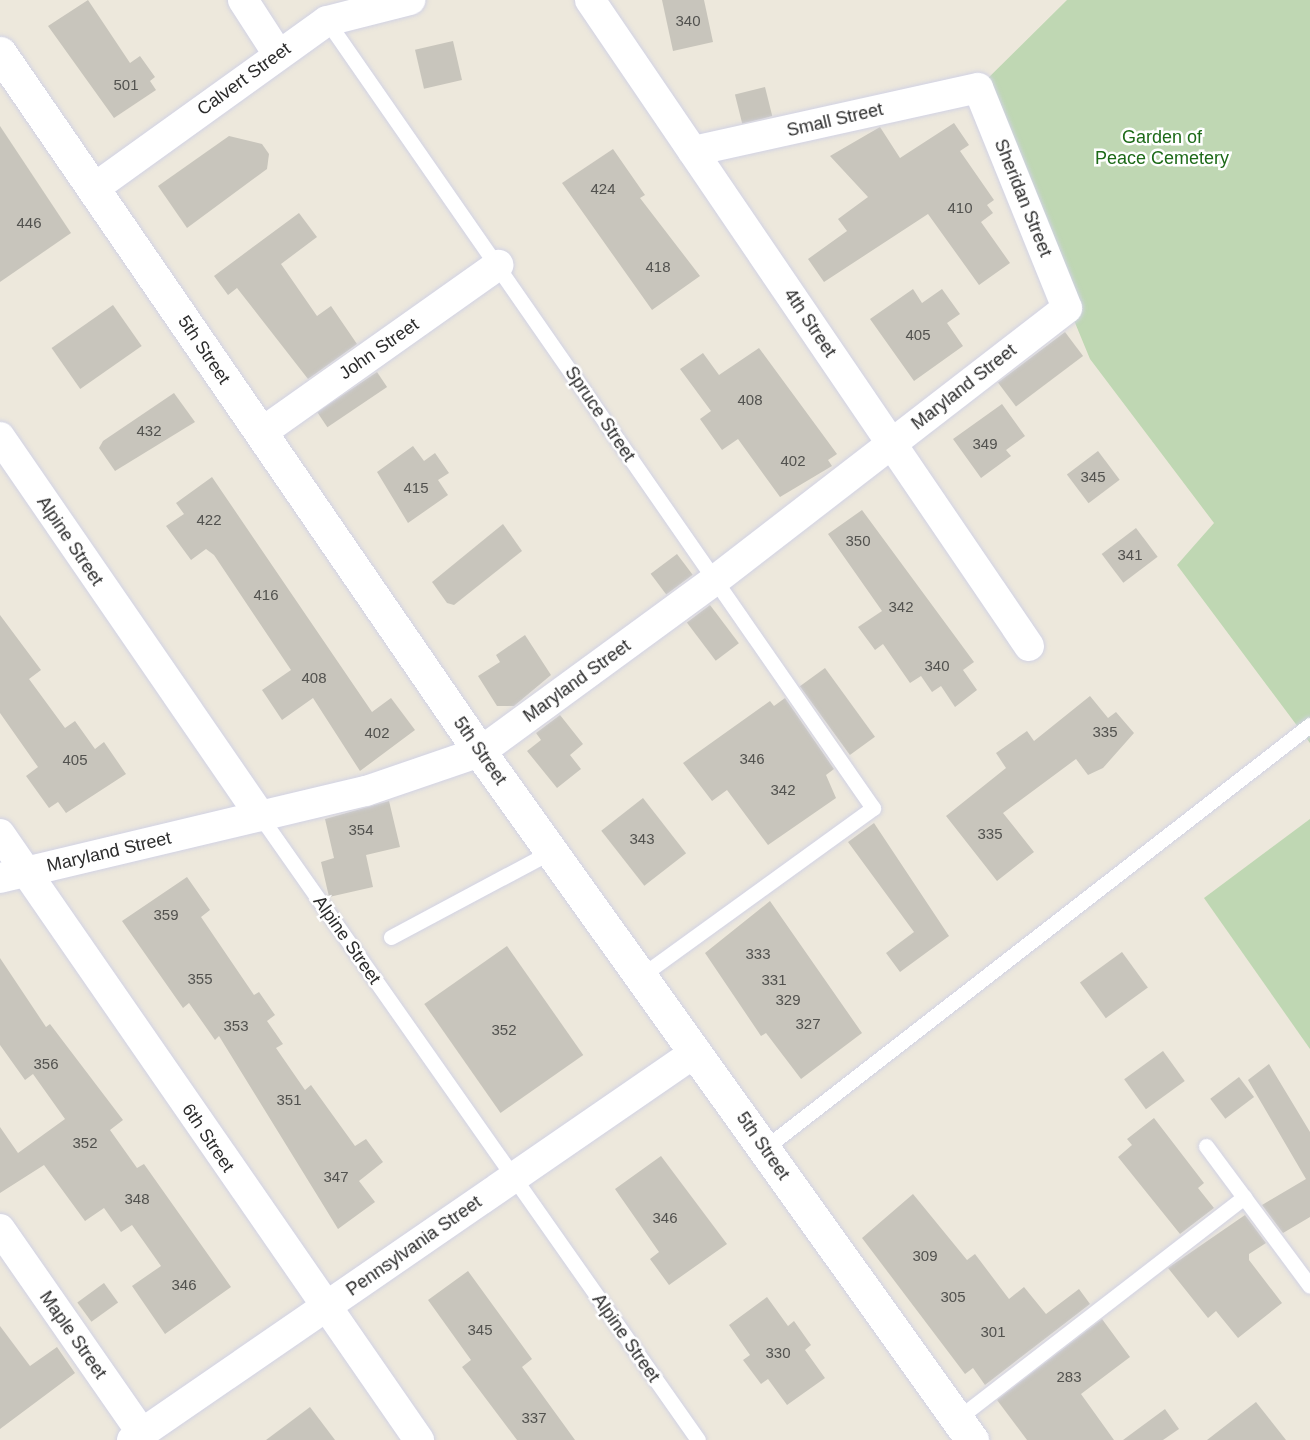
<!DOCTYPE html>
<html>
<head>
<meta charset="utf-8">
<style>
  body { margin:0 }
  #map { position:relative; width:1310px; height:1440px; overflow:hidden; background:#ede8dc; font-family:Helvetica,sans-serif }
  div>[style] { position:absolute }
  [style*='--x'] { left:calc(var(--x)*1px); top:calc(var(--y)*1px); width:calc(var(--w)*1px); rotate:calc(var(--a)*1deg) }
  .cemetery>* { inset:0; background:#bfd7b3 }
  .building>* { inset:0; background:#c8c5bc; transform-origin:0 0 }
  .roads { filter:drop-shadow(0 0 2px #d1d2e4) drop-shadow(0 0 2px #d1d2e4) }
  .service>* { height:15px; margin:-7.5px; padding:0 7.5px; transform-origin:7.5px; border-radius:7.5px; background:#fff }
  .minor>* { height:30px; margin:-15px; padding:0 15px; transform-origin:15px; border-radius:15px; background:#fff }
  .tertiary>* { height:33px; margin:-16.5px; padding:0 16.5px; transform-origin:16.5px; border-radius:16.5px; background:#fff }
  span { translate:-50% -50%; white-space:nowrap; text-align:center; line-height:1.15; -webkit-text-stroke:5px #fff; paint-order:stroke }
  .number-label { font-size:15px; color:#52524f }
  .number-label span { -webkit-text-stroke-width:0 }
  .street-label { font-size:18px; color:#2b2b2b }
  .park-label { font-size:18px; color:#1d6a18 }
</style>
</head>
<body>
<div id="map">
  <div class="cemetery">
    <i style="clip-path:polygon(1067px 0,1310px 0,1310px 743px,1177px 565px,1214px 523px,1090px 359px,978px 88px)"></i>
    <i style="clip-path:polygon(1310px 819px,1310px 1049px,1204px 898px)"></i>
  </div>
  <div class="building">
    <i style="clip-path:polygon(88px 0,130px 63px,140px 56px,155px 77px,150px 81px,156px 90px,114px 118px,48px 26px)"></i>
    <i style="clip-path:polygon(662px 0,704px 0,713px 42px,673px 51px)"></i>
    <i style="left:453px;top:41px;width:40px;height:39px;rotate:77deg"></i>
    <i style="left:765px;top:87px;width:30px;height:31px;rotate:76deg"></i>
    <i style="clip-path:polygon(954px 123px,969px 145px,960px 151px,994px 200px,987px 205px,993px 213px,981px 222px,1010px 263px,979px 285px,928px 214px,824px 282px,808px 259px,847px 231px,838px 219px,868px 197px,830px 156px,880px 127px,900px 158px)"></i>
    <i style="clip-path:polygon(0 126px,71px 233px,0 282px)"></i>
    <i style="clip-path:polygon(229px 136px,262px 144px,269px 154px,267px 169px,187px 228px,158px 186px)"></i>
    <i style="clip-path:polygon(613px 149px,645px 195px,640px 198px,700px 276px,652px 310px,562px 183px)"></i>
    <i style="clip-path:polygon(299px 213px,317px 237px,281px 264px,317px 316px,331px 306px,357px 344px,308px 379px,237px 288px,228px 295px,214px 276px)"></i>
    <i style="clip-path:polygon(913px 289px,922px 303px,942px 289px,960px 314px,947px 323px,963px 346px,914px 381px,870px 319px)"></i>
    <i style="left:113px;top:305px;width:50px;height:75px;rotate:55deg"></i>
    <i style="left:1065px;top:332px;width:30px;height:84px;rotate:53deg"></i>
    <i style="clip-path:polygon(759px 348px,837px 454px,828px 460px,832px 466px,780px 497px,738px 439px,722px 450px,700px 419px,711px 411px,680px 369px,703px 353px,719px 375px)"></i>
    <i style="left:377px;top:372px;width:18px;height:72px;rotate:56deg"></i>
    <i style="clip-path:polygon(174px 393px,195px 422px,115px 471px,99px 448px,103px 441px)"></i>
    <i style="clip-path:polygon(1002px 404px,1025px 436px,1006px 450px,1011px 456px,981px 478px,953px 439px)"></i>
    <i style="clip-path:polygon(413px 446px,424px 461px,435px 453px,449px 473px,438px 480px,448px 495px,408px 523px,377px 472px)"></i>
    <i style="left:1098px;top:451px;width:36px;height:39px;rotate:53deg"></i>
    <i style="clip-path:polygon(212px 477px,372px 712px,391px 698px,415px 730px,360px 771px,313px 698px,282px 720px,262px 690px,291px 670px,214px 555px,206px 549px,191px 560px,166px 526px,184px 514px,176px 503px)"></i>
    <i style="clip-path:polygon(862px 510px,974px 662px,963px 670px,977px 690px,955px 707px,941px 686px,932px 692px,921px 676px,910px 683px,883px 644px,875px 650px,858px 627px,882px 611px,828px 534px)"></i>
    <i style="clip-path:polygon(503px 524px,522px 551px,454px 605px,447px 603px,432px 582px)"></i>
    <i style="left:1136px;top:528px;width:36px;height:43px;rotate:53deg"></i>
    <i style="left:677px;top:554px;width:26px;height:33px;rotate:53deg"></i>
    <i style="left:710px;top:605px;width:48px;height:29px;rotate:53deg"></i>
    <i style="clip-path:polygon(0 615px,41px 670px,29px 679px,65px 728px,75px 721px,95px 749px,104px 742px,126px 774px,66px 813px,58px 802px,49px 808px,26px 776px,38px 767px,0 713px)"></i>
    <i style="clip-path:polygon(525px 635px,551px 675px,514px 706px,497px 706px,478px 676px,500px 662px,496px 655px)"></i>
    <i style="left:825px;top:668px;width:85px;height:31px;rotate:54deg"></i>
    <i style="clip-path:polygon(1090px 696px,1108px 718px,1116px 712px,1134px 733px,1103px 768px,1088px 775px,1076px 759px,1003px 813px,1034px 852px,997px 881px,946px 816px,1006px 768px,996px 753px,1027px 731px,1034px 741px)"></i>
    <i style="clip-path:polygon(785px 698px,834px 769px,826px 775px,836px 798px,768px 845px,727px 790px,712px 801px,683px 763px,770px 701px,774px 706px)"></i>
    <i style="clip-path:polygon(560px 715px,583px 744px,570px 755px,581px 769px,557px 788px,527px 751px,541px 740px,536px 733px)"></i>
    <i style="left:643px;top:798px;width:70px;height:53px;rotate:52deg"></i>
    <i style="clip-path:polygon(389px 801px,400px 847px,366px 855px,373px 887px,329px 897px,321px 862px,334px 858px,325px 819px)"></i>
    <i style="clip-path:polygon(874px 823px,949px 936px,900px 972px,886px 953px,914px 932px,848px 842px)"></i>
    <i style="clip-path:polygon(187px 877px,210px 910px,201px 917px,254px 995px,259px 992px,275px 1015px,267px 1021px,283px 1044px,276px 1048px,305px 1090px,311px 1085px,355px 1146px,366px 1139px,383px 1162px,359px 1181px,375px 1202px,338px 1229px,219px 1036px,215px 1040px,189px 1003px,183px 1008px,122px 921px)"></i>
    <i style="clip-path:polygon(770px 901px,862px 1033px,801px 1079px,766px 1033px,761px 1036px,705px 953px)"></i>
    <i style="left:507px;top:946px;width:133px;height:101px;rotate:55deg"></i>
    <i style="left:1122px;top:952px;width:44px;height:52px;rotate:54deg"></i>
    <i style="clip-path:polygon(0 958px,46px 1027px,50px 1024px,123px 1120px,110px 1130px,137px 1168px,144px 1164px,231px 1287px,165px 1334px,132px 1286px,161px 1266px,132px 1225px,121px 1232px,104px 1208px,85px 1221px,44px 1165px,0 1193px,0 1127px,18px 1153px,65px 1119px,33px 1074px,25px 1080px,0 1045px)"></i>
    <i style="left:1163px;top:1051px;width:37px;height:48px;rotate:54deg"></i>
    <i style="clip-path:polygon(1269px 1064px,1310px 1132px,1310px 1217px,1283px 1233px,1262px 1205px,1306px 1179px,1248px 1080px)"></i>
    <i style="left:1239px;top:1077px;width:25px;height:36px;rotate:53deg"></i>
    <i style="clip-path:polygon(1154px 1118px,1204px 1183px,1198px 1188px,1214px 1208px,1180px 1234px,1118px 1157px,1132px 1145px,1127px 1139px)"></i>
    <i style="clip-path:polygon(661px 1156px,727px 1244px,669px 1285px,650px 1259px,659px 1252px,615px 1189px)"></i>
    <i style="clip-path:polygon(913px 1194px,967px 1260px,975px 1254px,1009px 1299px,1024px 1287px,1046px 1314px,1079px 1289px,1090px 1304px,985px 1385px,973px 1368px,965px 1374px,862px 1238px)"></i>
    <i style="clip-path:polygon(1245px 1215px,1266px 1243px,1249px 1254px,1249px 1260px,1282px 1303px,1238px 1338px,1216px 1311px,1208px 1318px,1168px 1268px)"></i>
    <i style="clip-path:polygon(468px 1271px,532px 1359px,522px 1367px,575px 1440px,517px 1440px,462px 1367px,471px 1360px,428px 1300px)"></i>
    <i style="left:104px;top:1283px;width:24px;height:33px;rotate:54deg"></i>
    <i style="clip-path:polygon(767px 1297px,788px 1326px,794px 1321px,811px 1345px,805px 1350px,825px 1378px,787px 1405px,768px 1379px,761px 1384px,743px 1360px,750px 1355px,729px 1325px)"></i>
    <i style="clip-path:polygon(1102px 1319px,1130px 1357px,1081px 1394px,1114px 1440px,1027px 1440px,997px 1400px)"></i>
    <i style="clip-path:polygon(0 1326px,30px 1366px,57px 1347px,75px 1373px,0 1429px)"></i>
    <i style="clip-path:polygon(1256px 1402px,1286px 1440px,1207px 1440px)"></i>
    <i style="clip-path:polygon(310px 1407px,335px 1440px,266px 1440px)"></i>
    <i style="clip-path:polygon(1165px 1409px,1179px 1429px,1163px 1440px,1123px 1440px)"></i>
  </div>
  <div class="roads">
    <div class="service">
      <i style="--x:327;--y:21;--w:958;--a:55.25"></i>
      <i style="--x:873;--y:808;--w:285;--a:144.1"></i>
      <i style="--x:260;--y:816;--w:762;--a:54.93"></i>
      <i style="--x:391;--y:937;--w:183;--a:-28.1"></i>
      <i style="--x:1206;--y:1146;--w:174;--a:53.4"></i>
      <i style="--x:765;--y:1148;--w:690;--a:-37.82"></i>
      <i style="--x:957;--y:1419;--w:363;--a:-37.7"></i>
    </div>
    <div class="minor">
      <i style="--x:243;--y:0;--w:64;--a:57.1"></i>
      <i style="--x:590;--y:0;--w:781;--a:55.8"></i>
      <i style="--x:93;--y:189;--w:288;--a:-35.7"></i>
      <i style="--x:327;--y:21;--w:86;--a:-14.2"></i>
      <i style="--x:261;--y:433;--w:291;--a:-35.3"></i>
      <i style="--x:0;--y:437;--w:460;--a:55.5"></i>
      <i style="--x:0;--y:834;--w:737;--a:55.34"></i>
      <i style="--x:0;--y:878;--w:376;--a:-13.4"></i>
      <i style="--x:366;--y:791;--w:120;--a:-18.9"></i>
      <i style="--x:480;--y:752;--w:290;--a:-36.2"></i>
      <i style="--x:714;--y:581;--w:446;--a:-37.7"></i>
      <i style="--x:1067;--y:308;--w:237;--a:-112"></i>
      <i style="--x:978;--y:88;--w:292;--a:167.5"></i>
      <i style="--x:0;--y:1229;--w:249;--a:55.2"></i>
      <i style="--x:132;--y:1440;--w:685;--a:-34.53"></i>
    </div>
    <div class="tertiary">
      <i style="--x:0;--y:53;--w:848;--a:55.52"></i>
      <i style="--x:480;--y:752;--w:846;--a:54.43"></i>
    </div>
  </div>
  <div class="number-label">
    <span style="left:688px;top:21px">340</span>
    <span style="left:126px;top:85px">501</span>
    <span style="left:603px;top:189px">424</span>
    <span style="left:960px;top:208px">410</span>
    <span style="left:29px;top:223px">446</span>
    <span style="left:658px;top:267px">418</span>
    <span style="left:918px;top:335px">405</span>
    <span style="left:750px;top:400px">408</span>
    <span style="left:149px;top:431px">432</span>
    <span style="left:985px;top:444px">349</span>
    <span style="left:793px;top:461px">402</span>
    <span style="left:1093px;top:477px">345</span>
    <span style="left:416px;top:488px">415</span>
    <span style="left:209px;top:520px">422</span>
    <span style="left:858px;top:541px">350</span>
    <span style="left:1130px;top:555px">341</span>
    <span style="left:266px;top:595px">416</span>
    <span style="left:901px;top:607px">342</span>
    <span style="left:937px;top:666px">340</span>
    <span style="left:314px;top:678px">408</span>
    <span style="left:1105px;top:732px">335</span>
    <span style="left:377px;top:733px">402</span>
    <span style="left:752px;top:759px">346</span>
    <span style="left:75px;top:760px">405</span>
    <span style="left:783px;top:790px">342</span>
    <span style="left:361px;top:830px">354</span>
    <span style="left:990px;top:834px">335</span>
    <span style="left:642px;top:839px">343</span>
    <span style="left:166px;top:915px">359</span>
    <span style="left:758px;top:954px">333</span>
    <span style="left:200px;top:979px">355</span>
    <span style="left:774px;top:980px">331</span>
    <span style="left:788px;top:1000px">329</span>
    <span style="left:808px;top:1024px">327</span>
    <span style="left:236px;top:1026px">353</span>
    <span style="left:504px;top:1030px">352</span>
    <span style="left:46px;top:1064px">356</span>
    <span style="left:289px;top:1100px">351</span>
    <span style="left:85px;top:1143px">352</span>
    <span style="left:336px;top:1177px">347</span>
    <span style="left:137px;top:1199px">348</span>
    <span style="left:665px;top:1218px">346</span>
    <span style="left:925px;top:1256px">309</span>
    <span style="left:184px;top:1285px">346</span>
    <span style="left:953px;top:1297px">305</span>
    <span style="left:480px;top:1330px">345</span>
    <span style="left:993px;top:1332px">301</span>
    <span style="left:778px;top:1353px">330</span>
    <span style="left:1069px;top:1377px">283</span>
    <span style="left:534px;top:1418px">337</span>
  </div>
  <div class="street-label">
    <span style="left:244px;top:79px;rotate:-36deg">Calvert Street</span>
    <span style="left:835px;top:120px;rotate:-13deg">Small Street</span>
    <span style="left:1023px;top:198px;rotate:68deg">Sheridan Street</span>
    <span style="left:810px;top:323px;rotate:56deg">4th Street</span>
    <span style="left:379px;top:349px;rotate:-35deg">John Street</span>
    <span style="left:204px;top:350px;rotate:56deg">5th Street</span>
    <span style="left:964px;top:387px;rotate:-38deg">Maryland Street</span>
    <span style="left:600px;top:414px;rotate:56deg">Spruce Street</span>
    <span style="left:70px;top:541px;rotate:56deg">Alpine Street</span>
    <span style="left:577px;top:681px;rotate:-36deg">Maryland Street</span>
    <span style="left:480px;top:751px;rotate:55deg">5th Street</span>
    <span style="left:109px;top:852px;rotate:-13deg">Maryland Street</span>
    <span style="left:347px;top:940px;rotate:55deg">Alpine Street</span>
    <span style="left:208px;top:1138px;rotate:56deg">6th Street</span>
    <span style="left:763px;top:1146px;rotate:55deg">5th Street</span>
    <span style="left:414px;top:1246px;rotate:-35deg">Pennsylvania Street</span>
    <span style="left:73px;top:1335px;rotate:55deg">Maple Street</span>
    <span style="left:626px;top:1338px;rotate:55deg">Alpine Street</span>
  </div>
  <div class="park-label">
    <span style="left:1162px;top:148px">Garden of<br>Peace Cemetery</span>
  </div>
</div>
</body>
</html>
